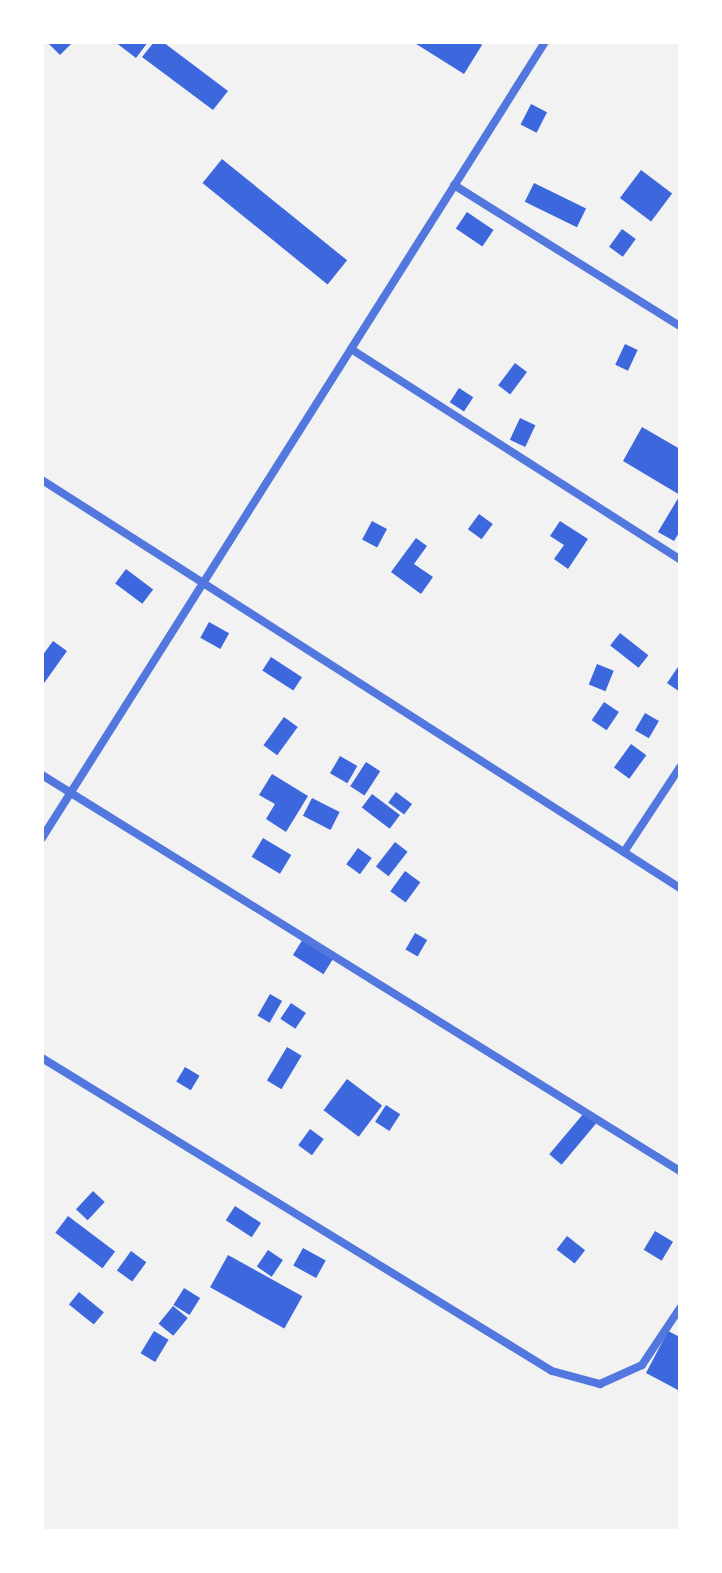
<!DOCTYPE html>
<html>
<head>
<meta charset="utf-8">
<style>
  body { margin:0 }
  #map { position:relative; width:722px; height:1573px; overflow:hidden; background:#f2f2f2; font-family:Figtree,sans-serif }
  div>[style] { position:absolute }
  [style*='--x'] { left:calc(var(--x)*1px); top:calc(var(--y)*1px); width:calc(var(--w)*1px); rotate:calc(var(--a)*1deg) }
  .building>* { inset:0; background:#3d67dc; transform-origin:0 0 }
  .minor>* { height:8px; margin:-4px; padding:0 4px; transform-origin:4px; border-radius:4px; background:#5277de }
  span { translate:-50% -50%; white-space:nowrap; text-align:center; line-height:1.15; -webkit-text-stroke:6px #fff; paint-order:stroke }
  .frame { position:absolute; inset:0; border:44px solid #fff; pointer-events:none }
</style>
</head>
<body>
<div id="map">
  <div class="building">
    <i style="clip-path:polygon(47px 42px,73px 42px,60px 55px)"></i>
    <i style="clip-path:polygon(115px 42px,148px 42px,136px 58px)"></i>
    <i style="clip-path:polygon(154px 42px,163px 42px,228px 91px,213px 110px,142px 57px)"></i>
    <i style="clip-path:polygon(413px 42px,478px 42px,482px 45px,464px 74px)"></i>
    <i style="left:531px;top:104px;width:18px;height:23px;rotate:27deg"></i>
    <i style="left:222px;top:159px;width:161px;height:31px;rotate:39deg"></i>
    <i style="left:641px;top:170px;width:39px;height:35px;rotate:37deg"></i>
    <i style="left:534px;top:183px;width:58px;height:21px;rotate:26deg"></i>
    <i style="left:467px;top:212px;width:32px;height:20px;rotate:34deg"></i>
    <i style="left:622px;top:229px;width:17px;height:22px;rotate:36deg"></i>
    <i style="left:625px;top:344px;width:14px;height:23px;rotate:25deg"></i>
    <i style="left:515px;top:363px;width:15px;height:28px;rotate:37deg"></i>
    <i style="left:459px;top:388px;width:17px;height:17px;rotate:33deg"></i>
    <i style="left:520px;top:418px;width:17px;height:24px;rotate:25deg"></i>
    <i style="clip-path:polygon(642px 427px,680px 449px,680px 531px,674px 541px,658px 532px,680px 495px,623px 461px)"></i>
    <i style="left:479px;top:514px;width:17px;height:19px;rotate:36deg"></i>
    <i style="left:372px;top:521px;width:17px;height:21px;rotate:28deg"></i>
    <i style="clip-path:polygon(560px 521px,588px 539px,568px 569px,554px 559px,564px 545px,550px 536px)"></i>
    <i style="clip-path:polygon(416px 538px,427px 546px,414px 564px,433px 577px,421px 594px,391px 572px)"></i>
    <i style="left:126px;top:569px;width:34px;height:18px;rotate:37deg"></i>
    <i style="left:209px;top:622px;width:23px;height:18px;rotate:29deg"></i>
    <i style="left:620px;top:633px;width:36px;height:16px;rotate:38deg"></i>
    <i style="clip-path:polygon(53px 641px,67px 651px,42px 686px,42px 656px)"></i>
    <i style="left:271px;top:657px;width:37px;height:16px;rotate:33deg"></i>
    <i style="left:597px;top:664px;width:18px;height:22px;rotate:22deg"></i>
    <i style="clip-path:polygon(680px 664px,680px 692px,667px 683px)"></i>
    <i style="left:604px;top:702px;width:18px;height:22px;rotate:34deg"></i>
    <i style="left:645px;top:713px;width:16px;height:20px;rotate:30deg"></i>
    <i style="left:284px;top:717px;width:17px;height:35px;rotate:36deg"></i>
    <i style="left:631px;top:744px;width:19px;height:29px;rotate:36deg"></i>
    <i style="left:340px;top:756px;width:20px;height:20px;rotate:30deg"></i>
    <i style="left:366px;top:762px;width:17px;height:29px;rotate:33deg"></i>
    <i style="clip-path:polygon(272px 774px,308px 796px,286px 832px,266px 819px,275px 804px,259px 795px)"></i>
    <i style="left:396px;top:792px;width:20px;height:13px;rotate:37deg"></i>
    <i style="left:372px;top:794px;width:35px;height:17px;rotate:37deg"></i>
    <i style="left:312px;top:798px;width:31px;height:20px;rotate:27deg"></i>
    <i style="left:263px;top:838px;width:33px;height:22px;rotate:31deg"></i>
    <i style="left:395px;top:842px;width:16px;height:31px;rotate:38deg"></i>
    <i style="left:358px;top:848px;width:17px;height:20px;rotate:36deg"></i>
    <i style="left:405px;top:871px;width:19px;height:25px;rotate:36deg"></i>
    <i style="left:415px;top:933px;width:14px;height:19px;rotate:30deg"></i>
    <i style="left:303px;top:939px;width:36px;height:19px;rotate:32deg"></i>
    <i style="left:270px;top:994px;width:14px;height:25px;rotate:30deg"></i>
    <i style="left:291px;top:1003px;width:18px;height:19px;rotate:34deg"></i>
    <i style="left:287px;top:1047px;width:17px;height:39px;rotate:31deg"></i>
    <i style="left:185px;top:1067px;width:17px;height:17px;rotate:31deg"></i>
    <i style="left:347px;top:1079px;width:44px;height:39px;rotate:37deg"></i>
    <i style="left:386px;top:1105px;width:17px;height:20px;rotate:33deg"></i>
    <i style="left:584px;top:1113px;width:16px;height:54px;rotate:40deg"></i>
    <i style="left:310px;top:1129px;width:17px;height:20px;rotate:36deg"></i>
    <i style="left:93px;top:1191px;width:16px;height:25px;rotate:43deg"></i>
    <i style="left:235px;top:1206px;width:31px;height:17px;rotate:33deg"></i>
    <i style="left:68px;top:1216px;width:59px;height:21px;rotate:37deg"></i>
    <i style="left:655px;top:1231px;width:21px;height:22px;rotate:31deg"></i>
    <i style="left:567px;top:1236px;width:23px;height:17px;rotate:38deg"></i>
    <i style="left:303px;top:1248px;width:26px;height:20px;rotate:29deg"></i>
    <i style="left:268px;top:1250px;width:18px;height:20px;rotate:34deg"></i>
    <i style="left:131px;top:1251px;width:19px;height:24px;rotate:36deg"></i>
    <i style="left:228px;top:1255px;width:85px;height:37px;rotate:29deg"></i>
    <i style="left:184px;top:1288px;width:19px;height:20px;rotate:32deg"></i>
    <i style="left:79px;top:1292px;width:32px;height:16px;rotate:39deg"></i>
    <i style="left:173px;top:1306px;width:19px;height:23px;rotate:39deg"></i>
    <i style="left:154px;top:1331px;width:17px;height:26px;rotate:31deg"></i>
    <i style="clip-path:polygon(668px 1331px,680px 1337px,678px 1390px,646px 1373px)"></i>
  </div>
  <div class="minor">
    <i style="--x:454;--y:185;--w:266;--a:32"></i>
    <i style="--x:351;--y:349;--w:390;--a:32.6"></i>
    <i style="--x:42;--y:480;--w:757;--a:32.6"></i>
    <i style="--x:42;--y:775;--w:751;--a:31.83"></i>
    <i style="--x:42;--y:838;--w:942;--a:-57.71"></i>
    <i style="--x:624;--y:852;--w:102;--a:-56.6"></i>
    <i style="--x:42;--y:1058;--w:598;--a:31.54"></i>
    <i style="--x:552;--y:1371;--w:50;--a:15.2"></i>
    <i style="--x:600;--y:1384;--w:46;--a:-24.3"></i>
    <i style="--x:642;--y:1365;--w:69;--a:-56.3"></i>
  </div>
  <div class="frame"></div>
</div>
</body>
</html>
